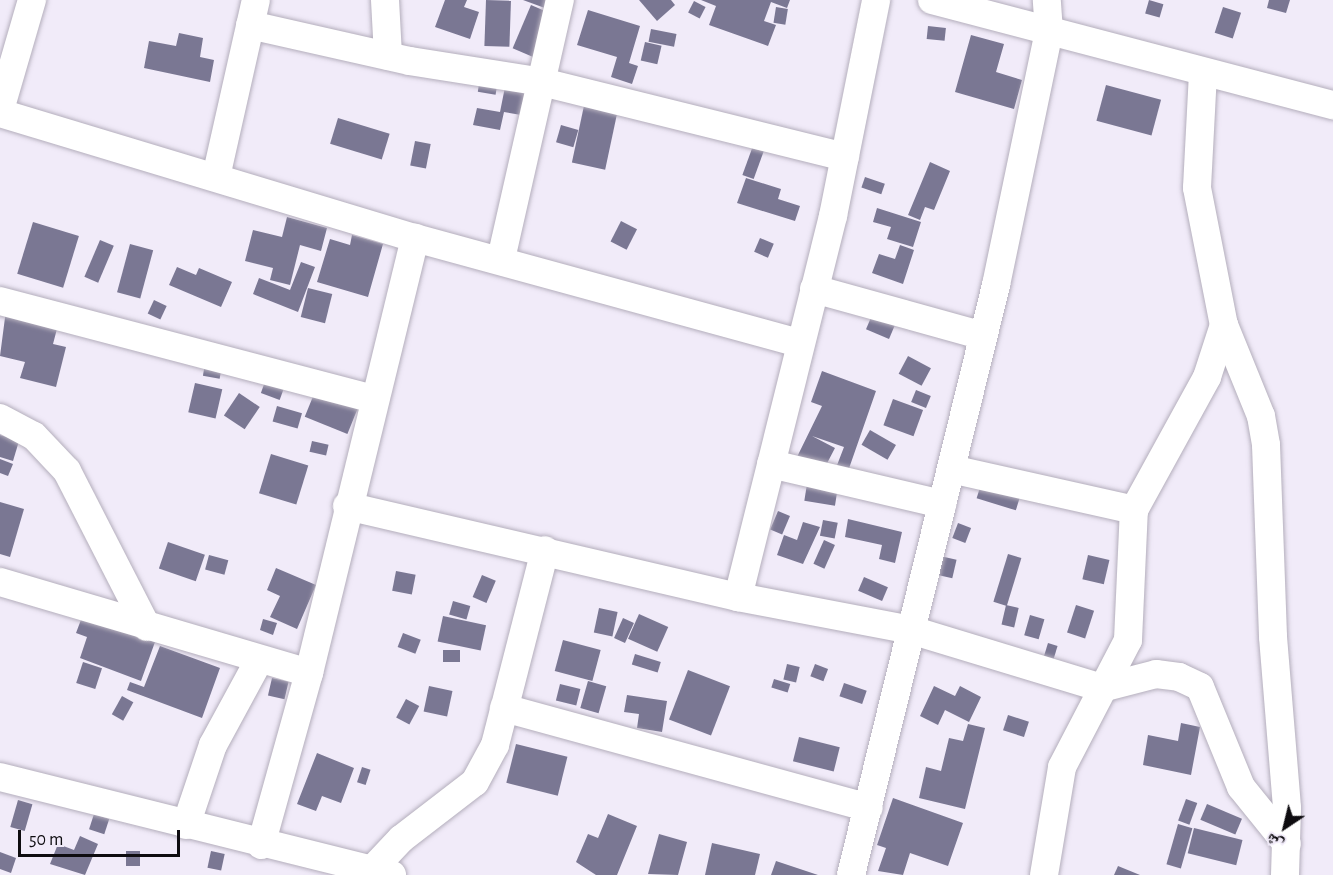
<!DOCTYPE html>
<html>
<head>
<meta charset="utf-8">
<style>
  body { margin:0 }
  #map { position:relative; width:1333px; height:875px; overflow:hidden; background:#f1ebf9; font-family:"Alegreya Sans","Noto Naskh Arabic",sans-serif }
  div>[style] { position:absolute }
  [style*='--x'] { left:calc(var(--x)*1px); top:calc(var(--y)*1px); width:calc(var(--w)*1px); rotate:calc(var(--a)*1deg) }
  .building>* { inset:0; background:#7a7793; transform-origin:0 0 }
  .roads { filter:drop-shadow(0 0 2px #b4aebc) drop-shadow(0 0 2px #b4aebc) }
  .minor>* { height:28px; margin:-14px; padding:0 14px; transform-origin:14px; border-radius:14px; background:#fff }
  span { translate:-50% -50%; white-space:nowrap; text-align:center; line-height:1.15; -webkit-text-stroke:6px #f1ebf9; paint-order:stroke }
  .north { position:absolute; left:1255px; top:797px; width:60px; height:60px; -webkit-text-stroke:4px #f1ebf9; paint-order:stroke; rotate:215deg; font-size:16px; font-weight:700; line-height:24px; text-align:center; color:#0e0c10 }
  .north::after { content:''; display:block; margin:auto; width:21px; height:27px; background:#0e0c10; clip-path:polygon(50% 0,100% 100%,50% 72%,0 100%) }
  .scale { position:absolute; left:18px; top:830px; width:162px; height:27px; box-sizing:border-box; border:3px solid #0e0c10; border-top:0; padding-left:8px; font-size:18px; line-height:21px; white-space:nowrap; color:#0e0c10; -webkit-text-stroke:4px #f1ebf9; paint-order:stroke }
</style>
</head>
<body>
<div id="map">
  <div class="building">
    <i style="clip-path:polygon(445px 0,467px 0,464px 7px,479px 12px,470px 39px,435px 27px)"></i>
    <i style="left:486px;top:0;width:25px;height:46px;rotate:2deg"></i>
    <i style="clip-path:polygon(523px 0,556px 0,553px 11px)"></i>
    <i style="clip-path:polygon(639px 0,671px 0,675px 5px,657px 21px)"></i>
    <i style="clip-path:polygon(701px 0,790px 0,787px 8px,771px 2px,764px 21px,776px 25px,768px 46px,709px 25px,716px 6px)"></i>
    <i style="left:1149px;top:0;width:15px;height:14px;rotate:16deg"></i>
    <i style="clip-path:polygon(1269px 0,1290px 0,1286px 13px,1267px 8px)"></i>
    <i style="left:694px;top:1px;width:13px;height:13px;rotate:27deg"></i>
    <i style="left:531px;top:5px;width:26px;height:47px;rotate:23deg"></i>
    <i style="left:776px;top:7px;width:12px;height:16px;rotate:9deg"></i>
    <i style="left:1223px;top:7px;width:19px;height:27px;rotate:18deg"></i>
    <i style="clip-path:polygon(588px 10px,640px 26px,629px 63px,638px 66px,632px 84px,611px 77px,617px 57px,577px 45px)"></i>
    <i style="left:928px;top:26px;width:18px;height:13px;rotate:6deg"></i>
    <i style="left:651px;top:29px;width:26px;height:13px;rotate:11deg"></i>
    <i style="clip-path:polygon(179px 33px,203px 38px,200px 57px,214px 60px,210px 82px,144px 68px,149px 41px,176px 46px)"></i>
    <i style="clip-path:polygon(971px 35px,1004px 44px,996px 72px,1022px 80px,1014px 109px,955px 92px)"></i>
    <i style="left:645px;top:42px;width:17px;height:19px;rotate:13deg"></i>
    <i style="left:480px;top:78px;width:18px;height:14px;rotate:9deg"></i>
    <i style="left:1106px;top:85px;width:57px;height:37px;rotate:15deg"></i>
    <i style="clip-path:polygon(505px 87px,531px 93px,527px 116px,504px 112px,500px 130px,473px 125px,477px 108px,500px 112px)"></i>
    <i style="left:585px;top:101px;width:34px;height:63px;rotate:12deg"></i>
    <i style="left:338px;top:118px;width:54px;height:27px;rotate:17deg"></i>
    <i style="left:561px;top:125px;width:18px;height:18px;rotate:16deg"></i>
    <i style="left:415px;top:141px;width:16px;height:25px;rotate:11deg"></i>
    <i style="left:754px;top:143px;width:12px;height:34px;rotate:20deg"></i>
    <i style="clip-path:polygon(930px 162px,950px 171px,934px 210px,925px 207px,920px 220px,908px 215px)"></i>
    <i style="left:865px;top:177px;width:21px;height:11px;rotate:19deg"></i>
    <i style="clip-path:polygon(746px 178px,781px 189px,778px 199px,800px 206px,795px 221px,737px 203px)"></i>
    <i style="clip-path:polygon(877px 208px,921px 222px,913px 247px,887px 239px,891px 227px,873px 222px)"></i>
    <i style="clip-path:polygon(287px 217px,327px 228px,321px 251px,300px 245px,290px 285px,270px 280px,273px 268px,245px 261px,253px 230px,282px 237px)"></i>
    <i style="left:621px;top:221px;width:18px;height:23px;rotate:27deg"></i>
    <i style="left:33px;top:222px;width:48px;height:54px;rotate:17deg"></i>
    <i style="clip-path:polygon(352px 235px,383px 244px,368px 297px,317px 282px,330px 239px,350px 245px)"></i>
    <i style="left:760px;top:238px;width:15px;height:15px;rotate:23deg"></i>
    <i style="left:100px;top:240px;width:15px;height:40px;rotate:23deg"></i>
    <i style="left:130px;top:244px;width:24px;height:50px;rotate:15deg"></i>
    <i style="clip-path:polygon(900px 245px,914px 250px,903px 284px,872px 273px,879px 254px,895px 259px)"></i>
    <i style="clip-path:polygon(301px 262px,315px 267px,298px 312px,253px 294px,259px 278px,290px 290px)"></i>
    <i style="clip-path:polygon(177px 267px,196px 275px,199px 268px,232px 282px,221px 307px,169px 285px)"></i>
    <i style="left:308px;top:288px;width:25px;height:30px;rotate:14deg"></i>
    <i style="left:154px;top:300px;width:14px;height:15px;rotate:25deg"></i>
    <i style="left:875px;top:308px;width:25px;height:23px;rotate:23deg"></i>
    <i style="clip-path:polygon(6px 310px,58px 325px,53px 344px,66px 347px,56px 387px,20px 378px,25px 362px,0 356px)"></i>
    <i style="left:908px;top:356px;width:26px;height:20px;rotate:28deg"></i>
    <i style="left:205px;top:364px;width:17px;height:12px;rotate:10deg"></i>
    <i style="clip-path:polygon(822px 371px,876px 391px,846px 477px,834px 473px,844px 447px,812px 436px,835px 448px,823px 471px,797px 457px,822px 406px,811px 402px)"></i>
    <i style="left:266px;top:379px;width:20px;height:15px;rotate:20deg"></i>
    <i style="left:195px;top:383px;width:28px;height:30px;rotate:13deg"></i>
    <i style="left:316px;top:389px;width:46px;height:30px;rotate:22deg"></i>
    <i style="left:916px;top:390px;width:16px;height:13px;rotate:22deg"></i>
    <i style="left:239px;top:393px;width:25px;height:27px;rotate:34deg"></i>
    <i style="left:893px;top:399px;width:32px;height:28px;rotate:20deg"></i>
    <i style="left:277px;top:406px;width:26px;height:16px;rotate:16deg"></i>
    <i style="left:870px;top:430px;width:30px;height:17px;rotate:30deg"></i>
    <i style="clip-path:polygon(0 435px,19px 441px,13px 461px,0 457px)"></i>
    <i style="left:312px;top:441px;width:17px;height:11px;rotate:13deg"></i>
    <i style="left:271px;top:454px;width:39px;height:41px;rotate:17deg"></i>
    <i style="clip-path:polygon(0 459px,13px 464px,8px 476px,0 473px)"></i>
    <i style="left:807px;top:484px;width:31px;height:17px;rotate:9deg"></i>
    <i style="left:981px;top:484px;width:41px;height:15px;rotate:17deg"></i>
    <i style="clip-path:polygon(0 502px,24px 509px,10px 557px,0 554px)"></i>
    <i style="left:778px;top:511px;width:13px;height:20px;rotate:23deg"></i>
    <i style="clip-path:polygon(848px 519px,902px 532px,895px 563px,879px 559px,882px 545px,845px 537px)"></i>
    <i style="left:823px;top:520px;width:15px;height:16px;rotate:11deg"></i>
    <i style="clip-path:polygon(803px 522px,820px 527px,803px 564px,777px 555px,784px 535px,797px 540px)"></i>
    <i style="left:958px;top:523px;width:14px;height:16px;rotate:21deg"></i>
    <i style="left:824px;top:540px;width:12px;height:26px;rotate:24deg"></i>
    <i style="left:168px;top:542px;width:39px;height:28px;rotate:19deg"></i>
    <i style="left:1008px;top:554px;width:14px;height:50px;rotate:17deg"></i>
    <i style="left:209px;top:555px;width:20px;height:15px;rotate:15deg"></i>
    <i style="left:1088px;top:555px;width:22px;height:25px;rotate:13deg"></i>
    <i style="left:940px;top:556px;width:17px;height:19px;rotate:13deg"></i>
    <i style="clip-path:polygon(276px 568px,316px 585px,297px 629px,270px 617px,280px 596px,267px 590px)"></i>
    <i style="left:396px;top:571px;width:20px;height:20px;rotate:11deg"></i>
    <i style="left:482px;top:575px;width:15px;height:24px;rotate:23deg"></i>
    <i style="left:864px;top:577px;width:26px;height:15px;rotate:23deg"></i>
    <i style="left:453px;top:601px;width:18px;height:14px;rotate:16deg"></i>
    <i style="left:1006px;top:605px;width:13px;height:20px;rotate:13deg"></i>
    <i style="left:1076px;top:605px;width:19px;height:29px;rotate:18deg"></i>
    <i style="left:599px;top:608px;width:19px;height:25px;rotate:12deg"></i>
    <i style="left:639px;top:614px;width:32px;height:27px;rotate:24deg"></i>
    <i style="left:1030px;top:615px;width:15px;height:21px;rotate:16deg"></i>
    <i style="left:443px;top:616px;width:44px;height:26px;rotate:12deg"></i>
    <i style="clip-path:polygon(82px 617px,155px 642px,141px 681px,80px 658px,87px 637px,76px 633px)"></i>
    <i style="left:623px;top:618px;width:12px;height:22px;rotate:24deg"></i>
    <i style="clip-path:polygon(263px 619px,277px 623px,273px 635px,260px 630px)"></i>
    <i style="left:403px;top:633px;width:19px;height:15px;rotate:21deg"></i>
    <i style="left:563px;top:640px;width:39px;height:32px;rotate:15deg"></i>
    <i style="left:1048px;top:643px;width:10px;height:17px;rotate:17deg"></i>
    <i style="clip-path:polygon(160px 646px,220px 668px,202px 718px,127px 690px,130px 682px,144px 687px)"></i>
    <i style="left:443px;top:650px;width:17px;height:12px"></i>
    <i style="left:635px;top:654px;width:27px;height:11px;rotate:17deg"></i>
    <i style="left:83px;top:662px;width:20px;height:22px;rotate:18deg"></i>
    <i style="left:787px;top:664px;width:13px;height:16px;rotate:13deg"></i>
    <i style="left:815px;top:664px;width:14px;height:13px;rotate:21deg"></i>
    <i style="left:688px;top:670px;width:45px;height:53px;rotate:21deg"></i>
    <i style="left:272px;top:678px;width:17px;height:18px;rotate:13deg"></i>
    <i style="left:774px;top:679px;width:17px;height:9px;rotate:17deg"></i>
    <i style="left:588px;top:681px;width:19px;height:28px;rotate:16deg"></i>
    <i style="left:844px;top:683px;width:24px;height:14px;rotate:19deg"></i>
    <i style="left:560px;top:684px;width:21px;height:17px;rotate:14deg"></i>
    <i style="left:429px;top:686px;width:24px;height:26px;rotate:12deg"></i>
    <i style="clip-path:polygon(934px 686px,955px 696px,960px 686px,981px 697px,969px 722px,945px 710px,938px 725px,920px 716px)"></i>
    <i style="clip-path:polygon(627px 695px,667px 701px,662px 732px,637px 728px,639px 714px,624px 712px)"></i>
    <i style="left:122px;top:696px;width:13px;height:21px;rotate:29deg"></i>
    <i style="left:406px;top:699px;width:15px;height:21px;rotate:28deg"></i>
    <i style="left:1008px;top:715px;width:22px;height:16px;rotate:18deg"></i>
    <i style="clip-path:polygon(1181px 723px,1200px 727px,1191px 775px,1143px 765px,1148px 735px,1178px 741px)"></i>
    <i style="clip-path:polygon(968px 724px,985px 728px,965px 809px,919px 798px,926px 767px,941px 771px,949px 738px,963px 741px)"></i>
    <i style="left:799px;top:737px;width:42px;height:25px;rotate:14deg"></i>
    <i style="left:516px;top:744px;width:53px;height:40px;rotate:14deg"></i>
    <i style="clip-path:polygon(317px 753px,354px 768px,341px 803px,322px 796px,316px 811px,297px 804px)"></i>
    <i style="left:362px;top:767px;width:9px;height:16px;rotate:18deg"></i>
    <i style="clip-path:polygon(893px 798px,963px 823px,948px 866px,910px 853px,903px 875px,878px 871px,886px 848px,877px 845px)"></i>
    <i style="left:1186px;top:799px;width:12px;height:23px;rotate:20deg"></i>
    <i style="left:18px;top:800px;width:15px;height:28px;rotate:16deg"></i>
    <i style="left:1207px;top:804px;width:38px;height:17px;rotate:23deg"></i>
    <i style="left:94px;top:814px;width:16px;height:16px;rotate:18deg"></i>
    <i style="clip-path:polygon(608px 814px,637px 826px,617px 875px,596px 875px,576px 862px,588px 834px,598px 838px)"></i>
    <i style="left:1178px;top:824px;width:15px;height:42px;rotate:16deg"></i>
    <i style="left:1194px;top:828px;width:50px;height:26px;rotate:14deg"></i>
    <i style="clip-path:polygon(659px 834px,687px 842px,678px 875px,648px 874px)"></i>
    <i style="clip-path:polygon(80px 836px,98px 844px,85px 875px,50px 864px,58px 844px,74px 850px)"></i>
    <i style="clip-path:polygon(712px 843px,760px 854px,755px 875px,705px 875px)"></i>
    <i style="left:126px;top:851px;width:14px;height:15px"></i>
    <i style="left:211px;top:851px;width:14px;height:17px;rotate:12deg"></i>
    <i style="clip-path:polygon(0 852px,16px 858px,11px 873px,0 869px)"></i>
    <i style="clip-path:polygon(776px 861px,818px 875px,771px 875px)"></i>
    <i style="clip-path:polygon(1118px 866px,1140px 875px,1114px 875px)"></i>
  </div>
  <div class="roads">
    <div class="minor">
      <i style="--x:385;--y:0;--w:56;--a:86.9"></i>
      <i style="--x:932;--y:0;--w:415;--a:14.7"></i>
      <i style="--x:250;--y:25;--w:164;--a:12.7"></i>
      <i style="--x:410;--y:61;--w:134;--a:9"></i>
      <i style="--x:542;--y:82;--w:312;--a:13.9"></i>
      <i style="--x:1203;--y:73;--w:115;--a:93"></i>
      <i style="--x:1197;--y:188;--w:140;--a:78.9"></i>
      <i style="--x:1224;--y:325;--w:98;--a:67.9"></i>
      <i style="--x:1261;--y:416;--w:29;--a:80"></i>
      <i style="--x:1266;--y:445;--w:192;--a:87.9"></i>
      <i style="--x:1273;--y:637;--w:172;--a:85.3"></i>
      <i style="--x:1287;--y:808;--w:67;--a:91.7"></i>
      <i style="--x:0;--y:110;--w:115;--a:-73.8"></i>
      <i style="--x:0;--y:113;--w:433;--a:16.8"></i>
      <i style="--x:415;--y:238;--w:399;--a:15.3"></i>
      <i style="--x:216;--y:177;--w:181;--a:-77.3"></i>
      <i style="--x:501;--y:259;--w:266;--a:-77.2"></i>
      <i style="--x:814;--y:289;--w:175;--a:15.5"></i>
      <i style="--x:0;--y:301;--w:387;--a:14.7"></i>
      <i style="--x:0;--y:418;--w:38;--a:28"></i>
      <i style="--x:34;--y:436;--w:48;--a:46.7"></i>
      <i style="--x:67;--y:471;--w:175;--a:62.9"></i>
      <i style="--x:771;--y:464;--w:176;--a:13.2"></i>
      <i style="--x:951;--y:469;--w:188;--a:12.6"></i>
      <i style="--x:347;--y:506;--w:401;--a:13.1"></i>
      <i style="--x:738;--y:597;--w:176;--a:10.8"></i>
      <i style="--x:911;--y:630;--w:200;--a:16.9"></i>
      <i style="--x:1102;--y:688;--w:56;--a:-14.5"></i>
      <i style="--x:1156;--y:674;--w:23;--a:7"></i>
      <i style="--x:1179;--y:677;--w:23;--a:25"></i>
      <i style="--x:1200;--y:687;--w:108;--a:67.7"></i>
      <i style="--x:1241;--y:787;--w:73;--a:51.1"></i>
      <i style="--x:0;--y:582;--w:322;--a:16.4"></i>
      <i style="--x:738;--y:597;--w:393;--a:-76"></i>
      <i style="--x:833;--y:216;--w:220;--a:-78.7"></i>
      <i style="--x:504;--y:708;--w:378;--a:15.3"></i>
      <i style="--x:0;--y:777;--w:404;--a:14"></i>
      <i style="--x:186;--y:825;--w:84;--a:-71.4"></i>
      <i style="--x:213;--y:745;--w:94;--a:-61.5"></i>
      <i style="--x:261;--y:845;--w:179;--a:-74.4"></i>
      <i style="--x:309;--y:673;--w:448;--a:-76.3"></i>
      <i style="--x:367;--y:875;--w:50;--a:-46.6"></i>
      <i style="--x:401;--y:839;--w:93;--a:-37.6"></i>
      <i style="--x:475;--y:782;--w:42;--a:-61.6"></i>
      <i style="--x:495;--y:745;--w:201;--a:-75.6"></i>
      <i style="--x:851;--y:875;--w:608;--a:-76.19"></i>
      <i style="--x:996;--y:285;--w:258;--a:-78.2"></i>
      <i style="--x:1049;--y:32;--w:32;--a:-94"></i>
      <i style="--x:1044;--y:875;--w:109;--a:-80.5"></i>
      <i style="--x:1062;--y:767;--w:143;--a:-62.5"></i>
      <i style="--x:1128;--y:640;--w:130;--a:-87.4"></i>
      <i style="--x:1134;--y:510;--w:152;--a:-61.2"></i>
      <i style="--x:1207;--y:377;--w:55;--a:-71.9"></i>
    </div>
  </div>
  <div class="north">ش</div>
  <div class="scale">50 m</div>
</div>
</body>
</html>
